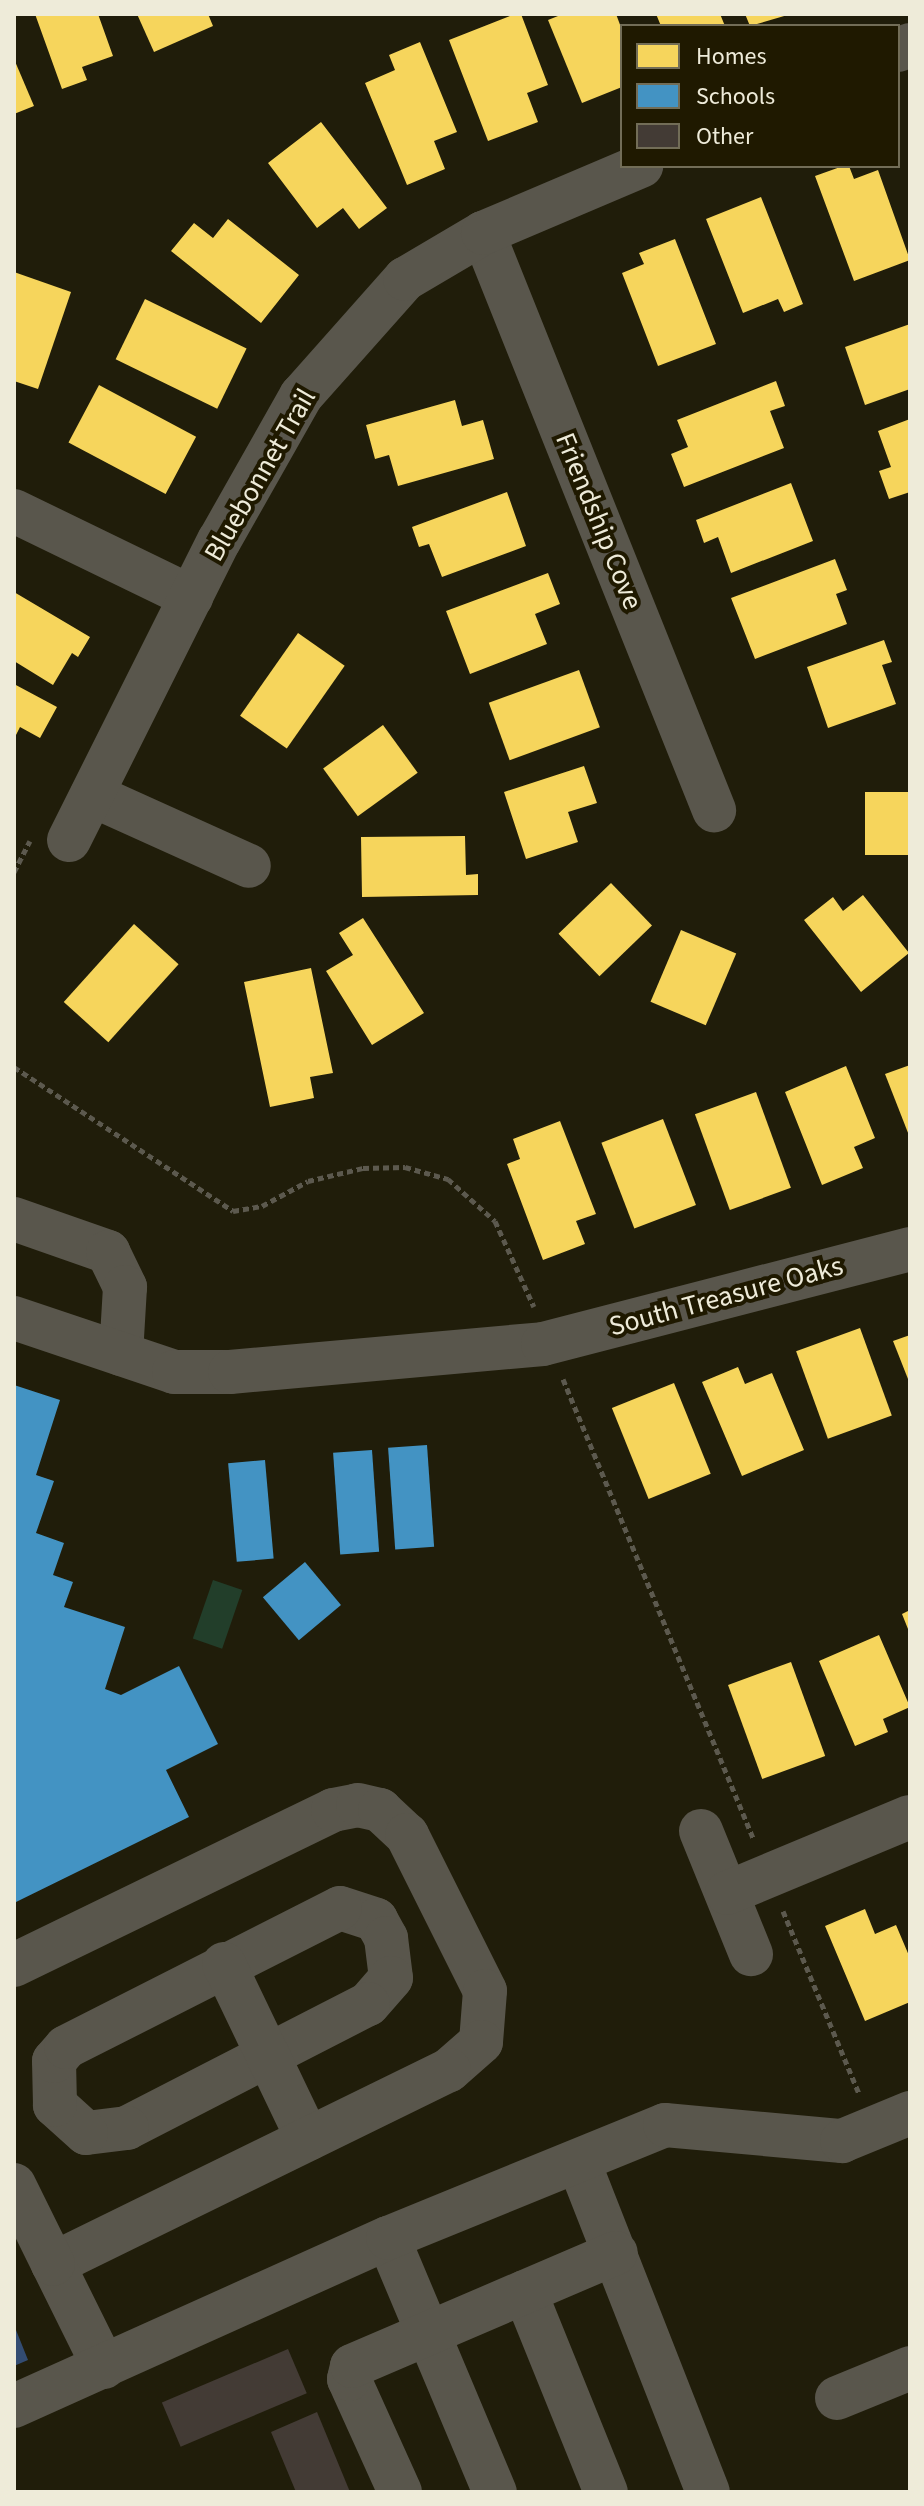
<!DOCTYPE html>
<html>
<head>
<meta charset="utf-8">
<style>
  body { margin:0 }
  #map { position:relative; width:924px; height:2506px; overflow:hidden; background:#201d0a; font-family:"Source Sans 3",sans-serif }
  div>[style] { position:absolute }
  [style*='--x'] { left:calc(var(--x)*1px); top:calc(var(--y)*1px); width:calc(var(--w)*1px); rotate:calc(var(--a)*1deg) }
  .green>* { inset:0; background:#223e2a; transform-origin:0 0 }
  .water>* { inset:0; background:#334c72 }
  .homes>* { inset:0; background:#f6d55c; transform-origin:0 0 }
  .schools>* { inset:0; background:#4393c3; transform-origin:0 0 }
  .building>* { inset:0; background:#433b35; transform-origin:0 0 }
  .path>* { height:5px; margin-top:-2.5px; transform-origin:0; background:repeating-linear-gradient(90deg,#5c594e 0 6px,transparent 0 10px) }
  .minor>* { height:44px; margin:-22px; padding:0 22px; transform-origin:22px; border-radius:22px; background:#59564c }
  span { translate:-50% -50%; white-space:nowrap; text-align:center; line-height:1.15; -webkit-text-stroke:8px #1f1900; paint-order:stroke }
  .street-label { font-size:28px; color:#eeebd9 }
  .frame { position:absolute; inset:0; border:16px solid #eeebd9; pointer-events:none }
  .legend { position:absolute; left:620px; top:24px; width:280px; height:144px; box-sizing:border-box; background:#1f1900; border:2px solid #726d57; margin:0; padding:10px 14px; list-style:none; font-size:24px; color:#eeebd9 }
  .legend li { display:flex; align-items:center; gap:16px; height:40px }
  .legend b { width:40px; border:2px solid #726d57 }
</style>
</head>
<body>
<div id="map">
  <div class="green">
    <i style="left:213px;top:1580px;width:31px;height:62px;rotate:19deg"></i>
  </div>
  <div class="water">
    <i style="clip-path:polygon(14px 2325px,28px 2360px,14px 2366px)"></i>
  </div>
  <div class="homes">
    <i style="clip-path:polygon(35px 14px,98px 14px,113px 56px,82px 67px,87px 80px,62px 89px)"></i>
    <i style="clip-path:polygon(137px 14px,208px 14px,213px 26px,154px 52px)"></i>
    <i style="clip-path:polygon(515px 14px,521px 14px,548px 85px,527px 93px,538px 122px,488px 141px,449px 40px)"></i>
    <i style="clip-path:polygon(563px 14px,616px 14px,622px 30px,622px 87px,582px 103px,548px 20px)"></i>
    <i style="clip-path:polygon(656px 14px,720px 14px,725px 26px,661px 26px)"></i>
    <i style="clip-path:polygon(745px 14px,791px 14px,750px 26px)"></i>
    <i style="clip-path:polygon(420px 42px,457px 132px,434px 141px,445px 169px,407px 185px,365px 83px,395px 70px,389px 55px)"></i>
    <i style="clip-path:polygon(14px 59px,34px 106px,14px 114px)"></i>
    <i style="clip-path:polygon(321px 122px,387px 208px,359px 229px,343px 208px,317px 228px,268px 163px)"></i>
    <i style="clip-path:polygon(843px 166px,849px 166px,854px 179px,878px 170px,910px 260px,854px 281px,815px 176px)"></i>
    <i style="clip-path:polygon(761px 197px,803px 304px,784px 312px,778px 299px,743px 313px,706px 219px)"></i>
    <i style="clip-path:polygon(228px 219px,299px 275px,261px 323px,171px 251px,194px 223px,213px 238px)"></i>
    <i style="clip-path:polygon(675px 239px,716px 344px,658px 366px,622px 273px,644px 264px,639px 253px)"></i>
    <i style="clip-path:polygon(14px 272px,71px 292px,38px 389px,14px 381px)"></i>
    <i style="left:145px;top:299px;width:113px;height:67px;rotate:26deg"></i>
    <i style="clip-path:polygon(910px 324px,910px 389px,865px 405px,845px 347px)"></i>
    <i style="clip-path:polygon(776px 381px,785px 406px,770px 411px,784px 448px,684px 487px,671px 454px,688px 447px,677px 420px)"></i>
    <i style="left:99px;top:385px;width:110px;height:65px;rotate:28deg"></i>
    <i style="clip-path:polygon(455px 400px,462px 426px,483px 420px,494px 459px,398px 486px,389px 455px,375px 459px,366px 425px)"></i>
    <i style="clip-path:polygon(910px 419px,910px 492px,889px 499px,879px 471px,891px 467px,878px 431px)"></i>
    <i style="clip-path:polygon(791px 483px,813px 541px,731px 573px,718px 537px,704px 543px,696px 520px)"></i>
    <i style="clip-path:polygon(507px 492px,526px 546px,442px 577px,429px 544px,419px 547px,412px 527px)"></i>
    <i style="clip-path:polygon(835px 559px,847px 590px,836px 594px,847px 624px,755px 659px,731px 598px)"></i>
    <i style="clip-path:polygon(548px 573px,560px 604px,535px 614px,547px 644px,470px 674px,446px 611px)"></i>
    <i style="clip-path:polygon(14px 592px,90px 637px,78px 657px,72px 653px,53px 685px,14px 661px)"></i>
    <i style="left:298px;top:633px;width:57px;height:101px;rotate:35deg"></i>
    <i style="clip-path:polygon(884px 640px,892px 662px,882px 665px,896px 704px,828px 728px,807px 667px)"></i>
    <i style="left:579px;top:670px;width:61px;height:96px;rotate:70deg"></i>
    <i style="clip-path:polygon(14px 684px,57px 707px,40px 738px,20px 727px,14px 739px)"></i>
    <i style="left:383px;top:725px;width:59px;height:74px;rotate:54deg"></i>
    <i style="clip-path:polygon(584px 766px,597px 803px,568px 812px,578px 842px,526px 859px,504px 792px)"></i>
    <i style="left:865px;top:792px;width:45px;height:63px"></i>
    <i style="clip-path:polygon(465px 836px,466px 875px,478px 874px,478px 895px,362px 897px,361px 837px)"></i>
    <i style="left:611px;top:883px;width:59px;height:73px;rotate:46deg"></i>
    <i style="clip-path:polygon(863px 895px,909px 953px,861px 992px,804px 920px,833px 897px,843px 911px)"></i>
    <i style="clip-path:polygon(363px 918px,424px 1013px,372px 1045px,326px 971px,353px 955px,339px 933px)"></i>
    <i style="left:134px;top:924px;width:60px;height:105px;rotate:42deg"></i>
    <i style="left:681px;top:930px;width:60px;height:78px;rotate:23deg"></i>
    <i style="clip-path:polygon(311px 968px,333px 1073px,310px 1077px,314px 1098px,270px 1107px,244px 982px)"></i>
    <i style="clip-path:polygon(910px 1065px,910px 1138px,885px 1074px)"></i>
    <i style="clip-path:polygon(846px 1066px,875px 1138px,854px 1147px,863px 1168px,822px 1185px,785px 1092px)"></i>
    <i style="left:756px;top:1092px;width:102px;height:65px;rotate:70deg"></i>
    <i style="left:663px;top:1119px;width:92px;height:66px;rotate:69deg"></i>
    <i style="clip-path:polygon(560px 1121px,596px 1214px,576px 1221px,585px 1244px,543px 1260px,507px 1164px,520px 1159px,513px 1139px)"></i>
    <i style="left:860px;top:1328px;width:93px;height:68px;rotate:70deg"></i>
    <i style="clip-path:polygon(910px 1335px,910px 1384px,893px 1341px)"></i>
    <i style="clip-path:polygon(738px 1367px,745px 1384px,772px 1373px,804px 1450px,742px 1476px,702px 1382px)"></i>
    <i style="left:674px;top:1383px;width:98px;height:67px;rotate:68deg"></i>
    <i style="clip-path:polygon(910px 1610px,910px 1634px,902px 1614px)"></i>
    <i style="clip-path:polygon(879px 1635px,910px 1707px,883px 1719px,888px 1732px,855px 1746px,819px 1661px)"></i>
    <i style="left:791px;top:1662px;width:100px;height:67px;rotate:70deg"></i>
    <i style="clip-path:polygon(865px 1909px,875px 1934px,896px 1925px,910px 1958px,910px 2002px,865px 2021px,825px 1926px)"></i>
  </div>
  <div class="schools">
    <i style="clip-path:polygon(14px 1385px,60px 1400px,36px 1475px,54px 1481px,36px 1533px,64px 1543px,53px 1575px,73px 1582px,64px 1607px,125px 1627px,105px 1689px,121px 1695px,179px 1666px,218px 1744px,166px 1770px,189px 1817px,14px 1903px)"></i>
    <i style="left:427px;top:1445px;width:102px;height:39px;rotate:86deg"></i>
    <i style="left:372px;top:1450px;width:102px;height:39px;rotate:86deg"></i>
    <i style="left:265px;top:1460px;width:99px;height:37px;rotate:85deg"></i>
    <i style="left:305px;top:1562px;width:56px;height:55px;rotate:50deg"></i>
  </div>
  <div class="building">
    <i style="left:288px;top:2349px;width:48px;height:137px;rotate:67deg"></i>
    <i style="clip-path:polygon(317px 2412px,350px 2492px,296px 2492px,271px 2432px)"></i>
  </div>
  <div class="path">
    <i style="--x:14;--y:872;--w:35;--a:-63"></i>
    <i style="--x:14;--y:1067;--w:262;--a:33.3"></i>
    <i style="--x:233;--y:1211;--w:29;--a:-10"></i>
    <i style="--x:262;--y:1206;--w:52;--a:-28.5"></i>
    <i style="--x:308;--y:1181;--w:57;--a:-13.3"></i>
    <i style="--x:363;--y:1168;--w:42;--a:-1.4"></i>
    <i style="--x:405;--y:1167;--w:45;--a:15.6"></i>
    <i style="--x:448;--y:1179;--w:63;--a:41.8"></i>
    <i style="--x:495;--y:1221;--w:94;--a:65.6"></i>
    <i style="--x:563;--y:1379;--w:498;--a:67.5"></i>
    <i style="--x:783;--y:1911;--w:198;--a:67.4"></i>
  </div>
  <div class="minor">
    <i style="--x:898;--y:50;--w:13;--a:-23"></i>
    <i style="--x:483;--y:233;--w:622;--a:68.18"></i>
    <i style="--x:14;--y:511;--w:197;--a:25.9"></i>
    <i style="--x:92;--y:795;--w:172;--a:24.3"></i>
    <i style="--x:69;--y:840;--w:335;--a:-63.4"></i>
    <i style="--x:219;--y:541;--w:167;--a:-60.5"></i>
    <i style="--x:301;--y:396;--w:157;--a:-48.4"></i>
    <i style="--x:405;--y:279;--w:91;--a:-30.5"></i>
    <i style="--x:483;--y:233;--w:172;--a:-23"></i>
    <i style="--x:14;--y:1219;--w:100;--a:19.3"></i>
    <i style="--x:108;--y:1252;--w:39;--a:64"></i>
    <i style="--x:125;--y:1287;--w:67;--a:93.4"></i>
    <i style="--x:14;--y:1318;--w:169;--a:18.6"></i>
    <i style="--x:174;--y:1372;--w:56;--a:0"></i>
    <i style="--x:230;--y:1372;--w:314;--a:-5.1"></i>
    <i style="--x:543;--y:1344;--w:379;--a:-14.5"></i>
    <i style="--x:701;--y:1831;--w:133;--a:67.9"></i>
    <i style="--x:727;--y:1893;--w:198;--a:-22.6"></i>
    <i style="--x:340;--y:1908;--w:38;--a:18"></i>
    <i style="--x:376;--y:1920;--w:21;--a:61"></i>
    <i style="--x:386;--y:1938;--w:40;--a:82.9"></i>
    <i style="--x:391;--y:1978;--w:35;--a:131"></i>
    <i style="--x:368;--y:2004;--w:271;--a:152.8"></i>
    <i style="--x:127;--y:2128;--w:41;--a:173"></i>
    <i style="--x:86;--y:2133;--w:42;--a:-137.9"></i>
    <i style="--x:55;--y:2105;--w:44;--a:-91.3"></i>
    <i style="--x:54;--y:2061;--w:18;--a:-49"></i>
    <i style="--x:66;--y:2047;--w:307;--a:-26.9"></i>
    <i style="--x:224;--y:1964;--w:194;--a:64.4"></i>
    <i style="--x:14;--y:1965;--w:355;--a:-25.9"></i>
    <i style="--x:333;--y:1810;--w:25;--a:-11"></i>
    <i style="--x:358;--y:1805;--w:23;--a:13"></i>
    <i style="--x:380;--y:1810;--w:37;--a:43"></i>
    <i style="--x:407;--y:1835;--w:174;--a:63.4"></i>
    <i style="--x:485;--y:1991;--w:51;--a:94.5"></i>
    <i style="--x:481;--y:2042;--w:43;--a:138.8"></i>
    <i style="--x:449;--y:2070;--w:441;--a:153.9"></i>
    <i style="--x:53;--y:2264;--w:115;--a:63.7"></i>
    <i style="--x:579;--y:2163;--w:353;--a:68.6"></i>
    <i style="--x:14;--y:2185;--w:88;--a:63.7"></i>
    <i style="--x:388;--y:2238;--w:276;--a:67.2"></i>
    <i style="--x:525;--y:2292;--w:216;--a:68"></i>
    <i style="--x:837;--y:2398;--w:79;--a:-22.3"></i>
    <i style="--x:14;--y:2406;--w:410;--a:-24.2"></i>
    <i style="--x:388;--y:2238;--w:299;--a:-22.2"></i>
    <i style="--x:665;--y:2125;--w:178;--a:5.2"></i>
    <i style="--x:842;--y:2141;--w:74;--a:-22.4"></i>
    <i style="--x:400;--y:2492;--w:124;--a:-114.3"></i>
    <i style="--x:349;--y:2379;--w:13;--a:-77"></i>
    <i style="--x:352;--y:2366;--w:287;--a:-23.2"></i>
  </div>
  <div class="street-label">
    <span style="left:260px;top:475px;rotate:-60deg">Bluebonnet Trail</span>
    <span style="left:599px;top:521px;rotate:68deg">Friendship Cove</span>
    <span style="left:726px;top:1296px;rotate:-15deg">South Treasure Oaks</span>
  </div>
  <div class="frame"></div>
  <ul class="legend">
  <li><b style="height:22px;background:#f6d55c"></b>Homes</li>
  <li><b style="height:22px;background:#4393c3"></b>Schools</li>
  <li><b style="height:22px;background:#433b35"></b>Other</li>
  </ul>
</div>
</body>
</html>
